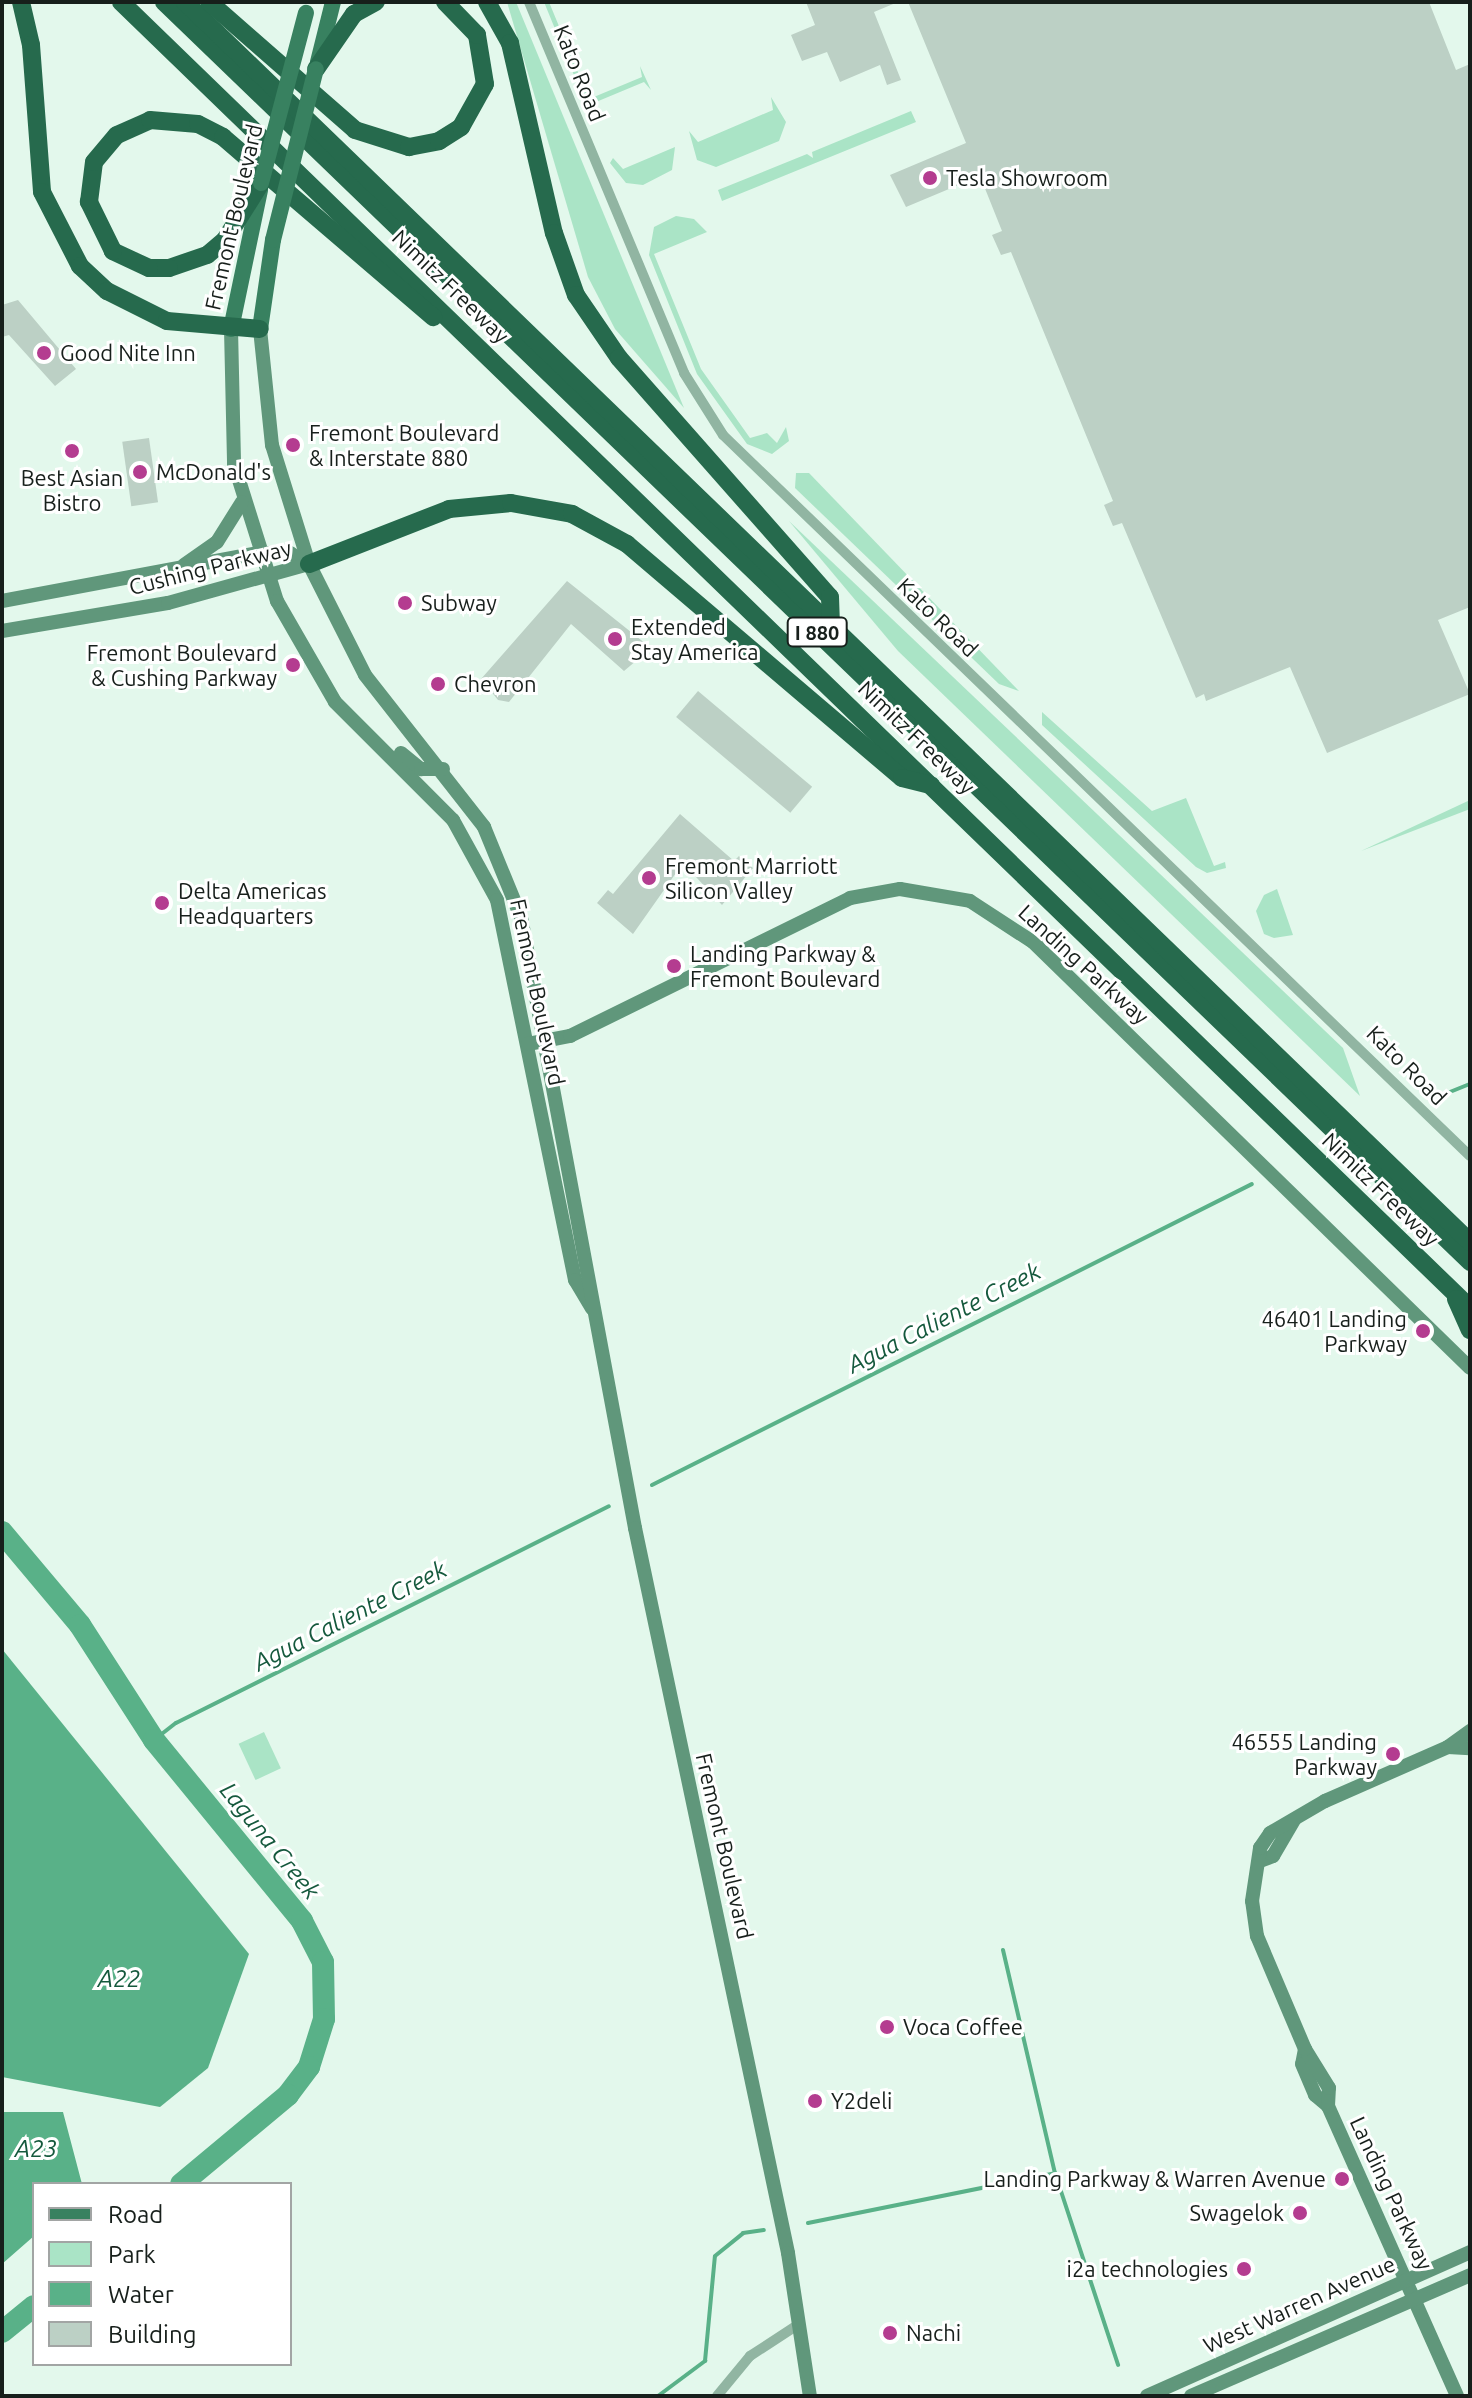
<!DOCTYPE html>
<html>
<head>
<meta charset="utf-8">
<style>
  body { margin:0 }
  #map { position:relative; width:1472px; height:2398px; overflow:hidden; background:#e3f8ec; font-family:Ubuntu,sans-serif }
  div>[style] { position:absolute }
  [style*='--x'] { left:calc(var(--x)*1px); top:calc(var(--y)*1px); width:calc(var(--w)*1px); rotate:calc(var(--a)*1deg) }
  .green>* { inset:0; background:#aae4c6; transform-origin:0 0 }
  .water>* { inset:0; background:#59b188 }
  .stream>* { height:4px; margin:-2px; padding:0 2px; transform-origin:2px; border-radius:2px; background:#59b188 }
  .river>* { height:22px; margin:-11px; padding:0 11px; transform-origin:11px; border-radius:11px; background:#59b188 }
  .building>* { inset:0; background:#bcd0c5; transform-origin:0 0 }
  .street>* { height:10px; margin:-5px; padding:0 5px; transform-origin:5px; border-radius:5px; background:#91b5a2 }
  .secondary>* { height:14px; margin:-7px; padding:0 7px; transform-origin:7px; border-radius:7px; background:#60977b }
  .primary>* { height:16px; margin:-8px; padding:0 8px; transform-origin:8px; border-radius:8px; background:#388160 }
  .highway>* { height:18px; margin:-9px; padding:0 9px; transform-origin:9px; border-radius:9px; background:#266a4d }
  .primary-bridge>* { height:16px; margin:-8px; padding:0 8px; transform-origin:8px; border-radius:8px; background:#388160 }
  .dots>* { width:22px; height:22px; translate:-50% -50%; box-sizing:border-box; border:4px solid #fff; border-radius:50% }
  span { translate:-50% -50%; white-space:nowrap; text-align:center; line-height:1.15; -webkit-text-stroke:6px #fff; paint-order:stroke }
  .shield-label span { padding:2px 6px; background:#fff; border:2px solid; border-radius:6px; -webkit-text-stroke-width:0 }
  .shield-label { font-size:20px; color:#171f1b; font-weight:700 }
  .street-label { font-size:22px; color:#171f1b }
  .poi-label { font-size:22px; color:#171f1b }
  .left { translate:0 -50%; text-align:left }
  .right { translate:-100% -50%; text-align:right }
  .water-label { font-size:24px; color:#15593d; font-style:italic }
  .frame { position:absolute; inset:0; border:4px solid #171f1b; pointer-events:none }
  .legend { position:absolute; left:32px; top:2182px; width:260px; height:184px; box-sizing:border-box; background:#fff; border:2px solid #a2a5a4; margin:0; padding:10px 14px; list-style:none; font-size:24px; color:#171f1b }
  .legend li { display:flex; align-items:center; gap:16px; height:40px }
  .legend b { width:40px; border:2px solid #a2a5a4 }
</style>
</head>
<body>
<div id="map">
  <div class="green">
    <i style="clip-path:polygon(507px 2px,516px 2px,684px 408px,615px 329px,588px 277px)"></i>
    <i style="clip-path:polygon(544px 2px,549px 2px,589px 99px,642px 77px,640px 66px,651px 90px,644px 82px,596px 102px,599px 113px,589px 112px)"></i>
    <i style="clip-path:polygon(771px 97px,786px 122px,779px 141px,716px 167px,697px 160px,689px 131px,698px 142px,773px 110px)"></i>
    <i style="clip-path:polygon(911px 111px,916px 122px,722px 201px,718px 190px,807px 154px,813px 158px,812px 152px)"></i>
    <i style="clip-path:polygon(675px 147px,672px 170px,643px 185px,626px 183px,610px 163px,613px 158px,623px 169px)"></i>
    <i style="clip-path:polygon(676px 216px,694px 219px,707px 232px,654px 254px,701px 369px,750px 438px,767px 433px,777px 443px,786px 427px,789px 441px,772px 454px,747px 444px,697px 374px,649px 255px,654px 227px)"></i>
    <i style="clip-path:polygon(796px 473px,809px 473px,1019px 691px,999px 684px,795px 488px)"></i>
    <i style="clip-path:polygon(789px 521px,1343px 1048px,1360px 1096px,898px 651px)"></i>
    <i style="clip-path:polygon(1042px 712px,1152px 811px,1186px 798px,1214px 866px,1225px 862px,1226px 868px,1207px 873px,1196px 867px,1042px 725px)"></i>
    <i style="clip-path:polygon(1470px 800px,1470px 809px,1361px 851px)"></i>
    <i style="clip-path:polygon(1277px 889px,1293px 935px,1274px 938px,1264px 934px,1256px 911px,1264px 895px)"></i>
    <i style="left:264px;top:1732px;width:40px;height:28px;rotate:65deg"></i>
  </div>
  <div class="water">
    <i style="clip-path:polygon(2px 1649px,249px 1954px,208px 2068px,160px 2107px,2px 2077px)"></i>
    <i style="clip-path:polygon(2px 2112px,63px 2112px,82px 2184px,34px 2184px,34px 2236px,2px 2264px)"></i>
  </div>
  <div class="stream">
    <i style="--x:1440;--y:1096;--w:32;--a:-22"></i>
    <i style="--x:652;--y:1485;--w:671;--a:-26.64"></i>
    <i style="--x:154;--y:1740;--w:28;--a:-38"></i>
    <i style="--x:176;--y:1723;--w:484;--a:-26.6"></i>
    <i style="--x:1003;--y:1950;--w:229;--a:76.9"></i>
    <i style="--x:808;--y:2223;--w:252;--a:-11.4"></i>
    <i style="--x:1055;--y:2173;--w:202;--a:71.8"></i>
    <i style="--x:658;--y:2396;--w:59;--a:-36.7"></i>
    <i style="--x:705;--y:2361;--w:105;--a:-84.6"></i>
    <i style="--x:715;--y:2256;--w:36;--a:-39"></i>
    <i style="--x:743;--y:2233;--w:21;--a:-8"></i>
  </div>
  <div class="river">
    <i style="--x:2;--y:1532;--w:121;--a:50"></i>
    <i style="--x:80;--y:1625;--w:137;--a:57.2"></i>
    <i style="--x:154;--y:1740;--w:234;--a:50.7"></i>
    <i style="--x:302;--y:1921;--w:46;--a:62.9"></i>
    <i style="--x:323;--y:1962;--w:57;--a:89"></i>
    <i style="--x:324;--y:2019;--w:50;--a:107.4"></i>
    <i style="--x:309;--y:2067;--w:35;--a:127"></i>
    <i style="--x:288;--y:2095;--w:139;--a:140.2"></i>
    <i style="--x:2;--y:2332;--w:41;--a:-39.1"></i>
  </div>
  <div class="building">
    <i style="clip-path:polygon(806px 2px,898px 2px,874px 12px,901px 80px,887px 85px,880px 65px,840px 82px,827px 52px,802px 61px,791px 35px,815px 25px)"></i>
    <i style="clip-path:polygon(908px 2px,1429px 2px,1456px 70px,1470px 64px,1470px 607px,1438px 620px,1470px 694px,1327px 753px,1290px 667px,1206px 701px,1204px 694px,1196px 698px,1122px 523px,1113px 526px,1104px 505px,1113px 501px,1011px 252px,1001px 255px,992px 235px,1002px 231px,980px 176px,906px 207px,890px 175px,966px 143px)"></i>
    <i style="clip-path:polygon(18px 300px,76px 369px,55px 386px,9px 335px,2px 337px,2px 305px)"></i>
    <i style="left:149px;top:438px;width:65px;height:27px;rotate:82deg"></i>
    <i style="clip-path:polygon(567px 581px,646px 644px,643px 655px,624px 671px,571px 624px,509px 702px,498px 700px,481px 679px)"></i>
    <i style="left:698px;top:691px;width:149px;height:34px;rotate:40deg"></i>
    <i style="clip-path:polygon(680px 814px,734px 861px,739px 856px,753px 868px,722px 905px,683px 863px,633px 934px,597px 903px,608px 890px,613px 894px)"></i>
  </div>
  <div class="street">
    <i style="--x:529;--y:2;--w:402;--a:67.3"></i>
    <i style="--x:684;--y:373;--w:73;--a:57.8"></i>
    <i style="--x:723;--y:435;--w:1038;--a:43.99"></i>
    <i style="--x:717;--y:2396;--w:52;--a:-50.5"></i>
    <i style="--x:750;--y:2356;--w:59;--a:-33.1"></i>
  </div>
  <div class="secondary">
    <i style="--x:231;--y:329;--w:135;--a:88.7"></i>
    <i style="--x:234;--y:464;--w:144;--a:72.6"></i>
    <i style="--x:277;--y:601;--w:116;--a:60.1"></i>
    <i style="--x:335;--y:702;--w:167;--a:45"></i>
    <i style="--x:453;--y:820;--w:91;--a:61.2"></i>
    <i style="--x:497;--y:900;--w:388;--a:78.4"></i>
    <i style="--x:575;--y:1280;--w:33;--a:59"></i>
    <i style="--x:260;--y:329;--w:117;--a:84.1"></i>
    <i style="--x:272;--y:445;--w:125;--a:72.7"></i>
    <i style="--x:309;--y:564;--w:124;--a:63.2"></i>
    <i style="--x:365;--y:675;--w:193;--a:51.9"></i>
    <i style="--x:484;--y:827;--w:97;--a:67.7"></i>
    <i style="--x:521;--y:917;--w:622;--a:79.43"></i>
    <i style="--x:635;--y:1528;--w:741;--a:78.08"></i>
    <i style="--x:788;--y:2253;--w:145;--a:81.3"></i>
    <i style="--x:184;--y:565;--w:40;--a:-34.9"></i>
    <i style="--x:217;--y:542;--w:47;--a:-58"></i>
    <i style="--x:2;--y:601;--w:260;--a:-10.6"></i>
    <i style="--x:258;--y:553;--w:32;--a:0"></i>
    <i style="--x:290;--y:553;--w:21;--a:31"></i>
    <i style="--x:2;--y:631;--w:168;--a:-9.6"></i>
    <i style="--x:168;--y:603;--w:146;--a:-15.5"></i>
    <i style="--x:401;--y:753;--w:26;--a:39"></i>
    <i style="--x:421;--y:769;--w:22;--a:0"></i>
    <i style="--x:528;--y:1044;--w:43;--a:-10.8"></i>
    <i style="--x:570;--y:1036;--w:312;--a:-26.2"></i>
    <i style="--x:850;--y:898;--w:51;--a:-10.2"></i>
    <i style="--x:900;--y:889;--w:71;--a:9.7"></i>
    <i style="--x:970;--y:901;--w:75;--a:33.1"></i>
    <i style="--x:1033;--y:942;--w:610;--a:44.27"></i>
    <i style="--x:1448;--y:1747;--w:22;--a:3"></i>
    <i style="--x:1260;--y:1861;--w:14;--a:-21"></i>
    <i style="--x:1273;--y:1856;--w:42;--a:-59.7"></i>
    <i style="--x:1305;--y:2049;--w:15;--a:101"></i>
    <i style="--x:1302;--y:2064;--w:34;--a:67"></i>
    <i style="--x:1315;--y:2095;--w:17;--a:40"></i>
    <i style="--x:1328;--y:2106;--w:317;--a:66"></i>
    <i style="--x:1328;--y:2106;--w:18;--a:-87"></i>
    <i style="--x:1329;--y:2088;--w:46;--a:-121.6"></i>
    <i style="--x:1305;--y:2049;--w:123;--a:-113"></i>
    <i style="--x:1257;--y:1936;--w:35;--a:-98"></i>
    <i style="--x:1252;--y:1901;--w:54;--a:-81.4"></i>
    <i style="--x:1260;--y:1848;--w:18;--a:-56"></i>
    <i style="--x:1270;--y:1833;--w:64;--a:-30.2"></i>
    <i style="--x:1325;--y:1801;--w:134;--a:-23.7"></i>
    <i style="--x:1448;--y:1747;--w:27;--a:-36"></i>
    <i style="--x:1147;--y:2396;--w:354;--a:-24"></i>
    <i style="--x:1191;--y:2396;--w:304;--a:-23.4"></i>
  </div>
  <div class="primary">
    <i style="--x:318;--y:62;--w:62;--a:-76"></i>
    <i style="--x:231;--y:329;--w:142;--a:-78.2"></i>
    <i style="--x:260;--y:329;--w:90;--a:-81.7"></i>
  </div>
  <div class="highway">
    <i style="--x:21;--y:2;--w:44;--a:76.9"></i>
    <i style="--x:31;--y:45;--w:147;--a:85.7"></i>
    <i style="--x:42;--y:192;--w:83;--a:62.8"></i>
    <i style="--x:80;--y:266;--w:37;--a:43"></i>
    <i style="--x:107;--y:291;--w:67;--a:26.6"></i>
    <i style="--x:167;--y:321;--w:93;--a:4.9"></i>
    <i style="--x:121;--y:2;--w:1878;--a:44.07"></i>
    <i style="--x:164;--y:2;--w:1815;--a:43.97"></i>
    <i style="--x:185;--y:2;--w:1786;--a:43.98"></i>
    <i style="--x:209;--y:2;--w:194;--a:41.2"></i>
    <i style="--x:355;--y:130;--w:57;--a:17.5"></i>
    <i style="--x:409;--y:147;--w:31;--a:-11"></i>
    <i style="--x:439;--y:141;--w:26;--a:-32"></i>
    <i style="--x:461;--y:127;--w:49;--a:-60.8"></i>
    <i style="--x:485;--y:84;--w:50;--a:-99.3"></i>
    <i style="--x:477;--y:35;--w:46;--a:-134.1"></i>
    <i style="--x:487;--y:2;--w:47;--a:60.7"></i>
    <i style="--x:510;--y:43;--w:195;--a:77"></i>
    <i style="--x:554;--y:233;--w:66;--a:70.5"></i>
    <i style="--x:576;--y:295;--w:76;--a:55.7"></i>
    <i style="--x:619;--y:358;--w:319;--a:48.6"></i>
    <i style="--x:830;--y:597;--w:26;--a:88"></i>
    <i style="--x:316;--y:69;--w:67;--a:-55.4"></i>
    <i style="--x:354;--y:14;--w:25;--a:-29"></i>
    <i style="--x:261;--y:183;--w:67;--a:122.3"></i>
    <i style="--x:225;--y:240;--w:23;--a:140"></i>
    <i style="--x:207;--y:255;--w:40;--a:161.1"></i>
    <i style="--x:169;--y:268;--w:20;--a:180"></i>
    <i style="--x:149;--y:268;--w:40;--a:-155"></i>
    <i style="--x:113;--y:251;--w:55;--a:-116.1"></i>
    <i style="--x:89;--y:202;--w:40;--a:-82.9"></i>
    <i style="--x:94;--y:162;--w:35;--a:-50"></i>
    <i style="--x:117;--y:135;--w:36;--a:-24"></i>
    <i style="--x:150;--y:120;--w:48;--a:4.8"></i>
    <i style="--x:198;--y:124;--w:28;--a:27"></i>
    <i style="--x:223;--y:137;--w:277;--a:40.6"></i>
    <i style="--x:309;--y:564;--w:150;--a:-21.4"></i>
    <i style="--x:449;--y:509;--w:62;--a:-5.5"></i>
    <i style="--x:511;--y:503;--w:62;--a:10.2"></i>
    <i style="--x:572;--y:514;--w:63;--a:28.6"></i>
    <i style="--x:627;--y:544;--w:361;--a:40.4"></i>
    <i style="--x:902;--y:778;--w:30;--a:14"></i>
    <i style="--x:1456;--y:1299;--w:34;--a:66"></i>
  </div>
  <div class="primary-bridge">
    <i style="--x:261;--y:183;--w:176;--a:-75.2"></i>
    <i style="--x:273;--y:240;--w:176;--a:-75.9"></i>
  </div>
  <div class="dots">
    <i style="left:930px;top:178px;background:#b43c90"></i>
    <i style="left:44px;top:353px;background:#b43c90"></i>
    <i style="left:293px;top:445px;background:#b43c90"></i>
    <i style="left:72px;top:451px;background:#b43c90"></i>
    <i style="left:140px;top:472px;background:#b43c90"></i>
    <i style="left:405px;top:603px;background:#b43c90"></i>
    <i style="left:615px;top:639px;background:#b43c90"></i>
    <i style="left:293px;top:665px;background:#b43c90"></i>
    <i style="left:438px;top:684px;background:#b43c90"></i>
    <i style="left:649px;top:878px;background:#b43c90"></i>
    <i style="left:162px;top:903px;background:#b43c90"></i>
    <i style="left:674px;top:966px;background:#b43c90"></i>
    <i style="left:1423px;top:1331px;background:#b43c90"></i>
    <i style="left:1393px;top:1754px;background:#b43c90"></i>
    <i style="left:887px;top:2027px;background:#b43c90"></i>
    <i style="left:815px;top:2101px;background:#b43c90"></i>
    <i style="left:1342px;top:2179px;background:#b43c90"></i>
    <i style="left:1300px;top:2213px;background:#b43c90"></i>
    <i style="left:1244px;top:2269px;background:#b43c90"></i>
    <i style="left:890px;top:2333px;background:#b43c90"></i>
  </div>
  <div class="shield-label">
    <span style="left:817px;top:632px">I 880</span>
  </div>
  <div class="street-label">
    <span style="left:580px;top:73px;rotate:68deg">Kato Road</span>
    <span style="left:233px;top:217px;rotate:-77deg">Fremont Boulevard</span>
    <span style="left:451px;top:286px;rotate:44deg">Nimitz Freeway</span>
    <span style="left:210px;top:567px;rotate:-14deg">Cushing Parkway</span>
    <span style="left:938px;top:617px;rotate:44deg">Kato Road</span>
    <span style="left:917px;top:737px;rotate:44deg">Nimitz Freeway</span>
    <span style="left:1084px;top:964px;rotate:42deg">Landing Parkway</span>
    <span style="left:538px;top:992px;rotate:78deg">Fremont Boulevard</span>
    <span style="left:1407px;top:1065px;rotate:45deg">Kato Road</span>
    <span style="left:1381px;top:1189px;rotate:44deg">Nimitz Freeway</span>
    <span style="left:725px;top:1846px;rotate:77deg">Fremont Boulevard</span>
    <span style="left:1392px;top:2193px;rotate:65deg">Landing Parkway</span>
    <span style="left:1299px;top:2304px;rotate:-24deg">West Warren Avenue</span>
  </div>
  <div class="poi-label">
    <span class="left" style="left:946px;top:178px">Tesla Showroom</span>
    <span class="left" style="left:60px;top:353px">Good Nite Inn</span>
    <span class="left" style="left:309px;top:445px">Fremont Boulevard<br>&amp; Interstate 880</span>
    <span class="left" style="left:156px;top:472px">McDonald's</span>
    <span style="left:72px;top:490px">Best Asian<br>Bistro</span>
    <span class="left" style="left:421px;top:603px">Subway</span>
    <span class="left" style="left:631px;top:639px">Extended<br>Stay America</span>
    <span class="right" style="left:277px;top:665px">Fremont Boulevard<br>&amp; Cushing Parkway</span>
    <span class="left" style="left:454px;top:684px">Chevron</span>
    <span class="left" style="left:665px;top:878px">Fremont Marriott<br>Silicon Valley</span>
    <span class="left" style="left:178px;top:903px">Delta Americas<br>Headquarters</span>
    <span class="left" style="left:690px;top:966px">Landing Parkway &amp;<br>Fremont Boulevard</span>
    <span class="right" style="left:1407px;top:1331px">46401 Landing<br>Parkway</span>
    <span class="right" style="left:1377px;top:1754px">46555 Landing<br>Parkway</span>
    <span class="left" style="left:903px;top:2027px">Voca Coffee</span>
    <span class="left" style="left:831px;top:2101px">Y2deli</span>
    <span class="right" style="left:1326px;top:2179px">Landing Parkway &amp; Warren Avenue</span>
    <span class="right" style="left:1284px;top:2213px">Swagelok</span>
    <span class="right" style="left:1228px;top:2269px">i2a technologies</span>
    <span class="left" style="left:906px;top:2333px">Nachi</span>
  </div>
  <div class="water-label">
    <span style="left:944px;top:1318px;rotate:-27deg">Agua Caliente Creek</span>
    <span style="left:350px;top:1616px;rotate:-27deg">Agua Caliente Creek</span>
    <span style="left:270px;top:1841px;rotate:51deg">Laguna Creek</span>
    <span style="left:119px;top:1979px">A22</span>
    <span style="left:36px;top:2149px">A23</span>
  </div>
  <div class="frame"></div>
  <ul class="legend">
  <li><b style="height:10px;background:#388160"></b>Road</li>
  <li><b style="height:22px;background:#aae4c6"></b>Park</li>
  <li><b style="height:22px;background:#59b188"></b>Water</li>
  <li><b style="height:22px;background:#bcd0c5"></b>Building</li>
  </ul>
</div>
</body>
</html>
